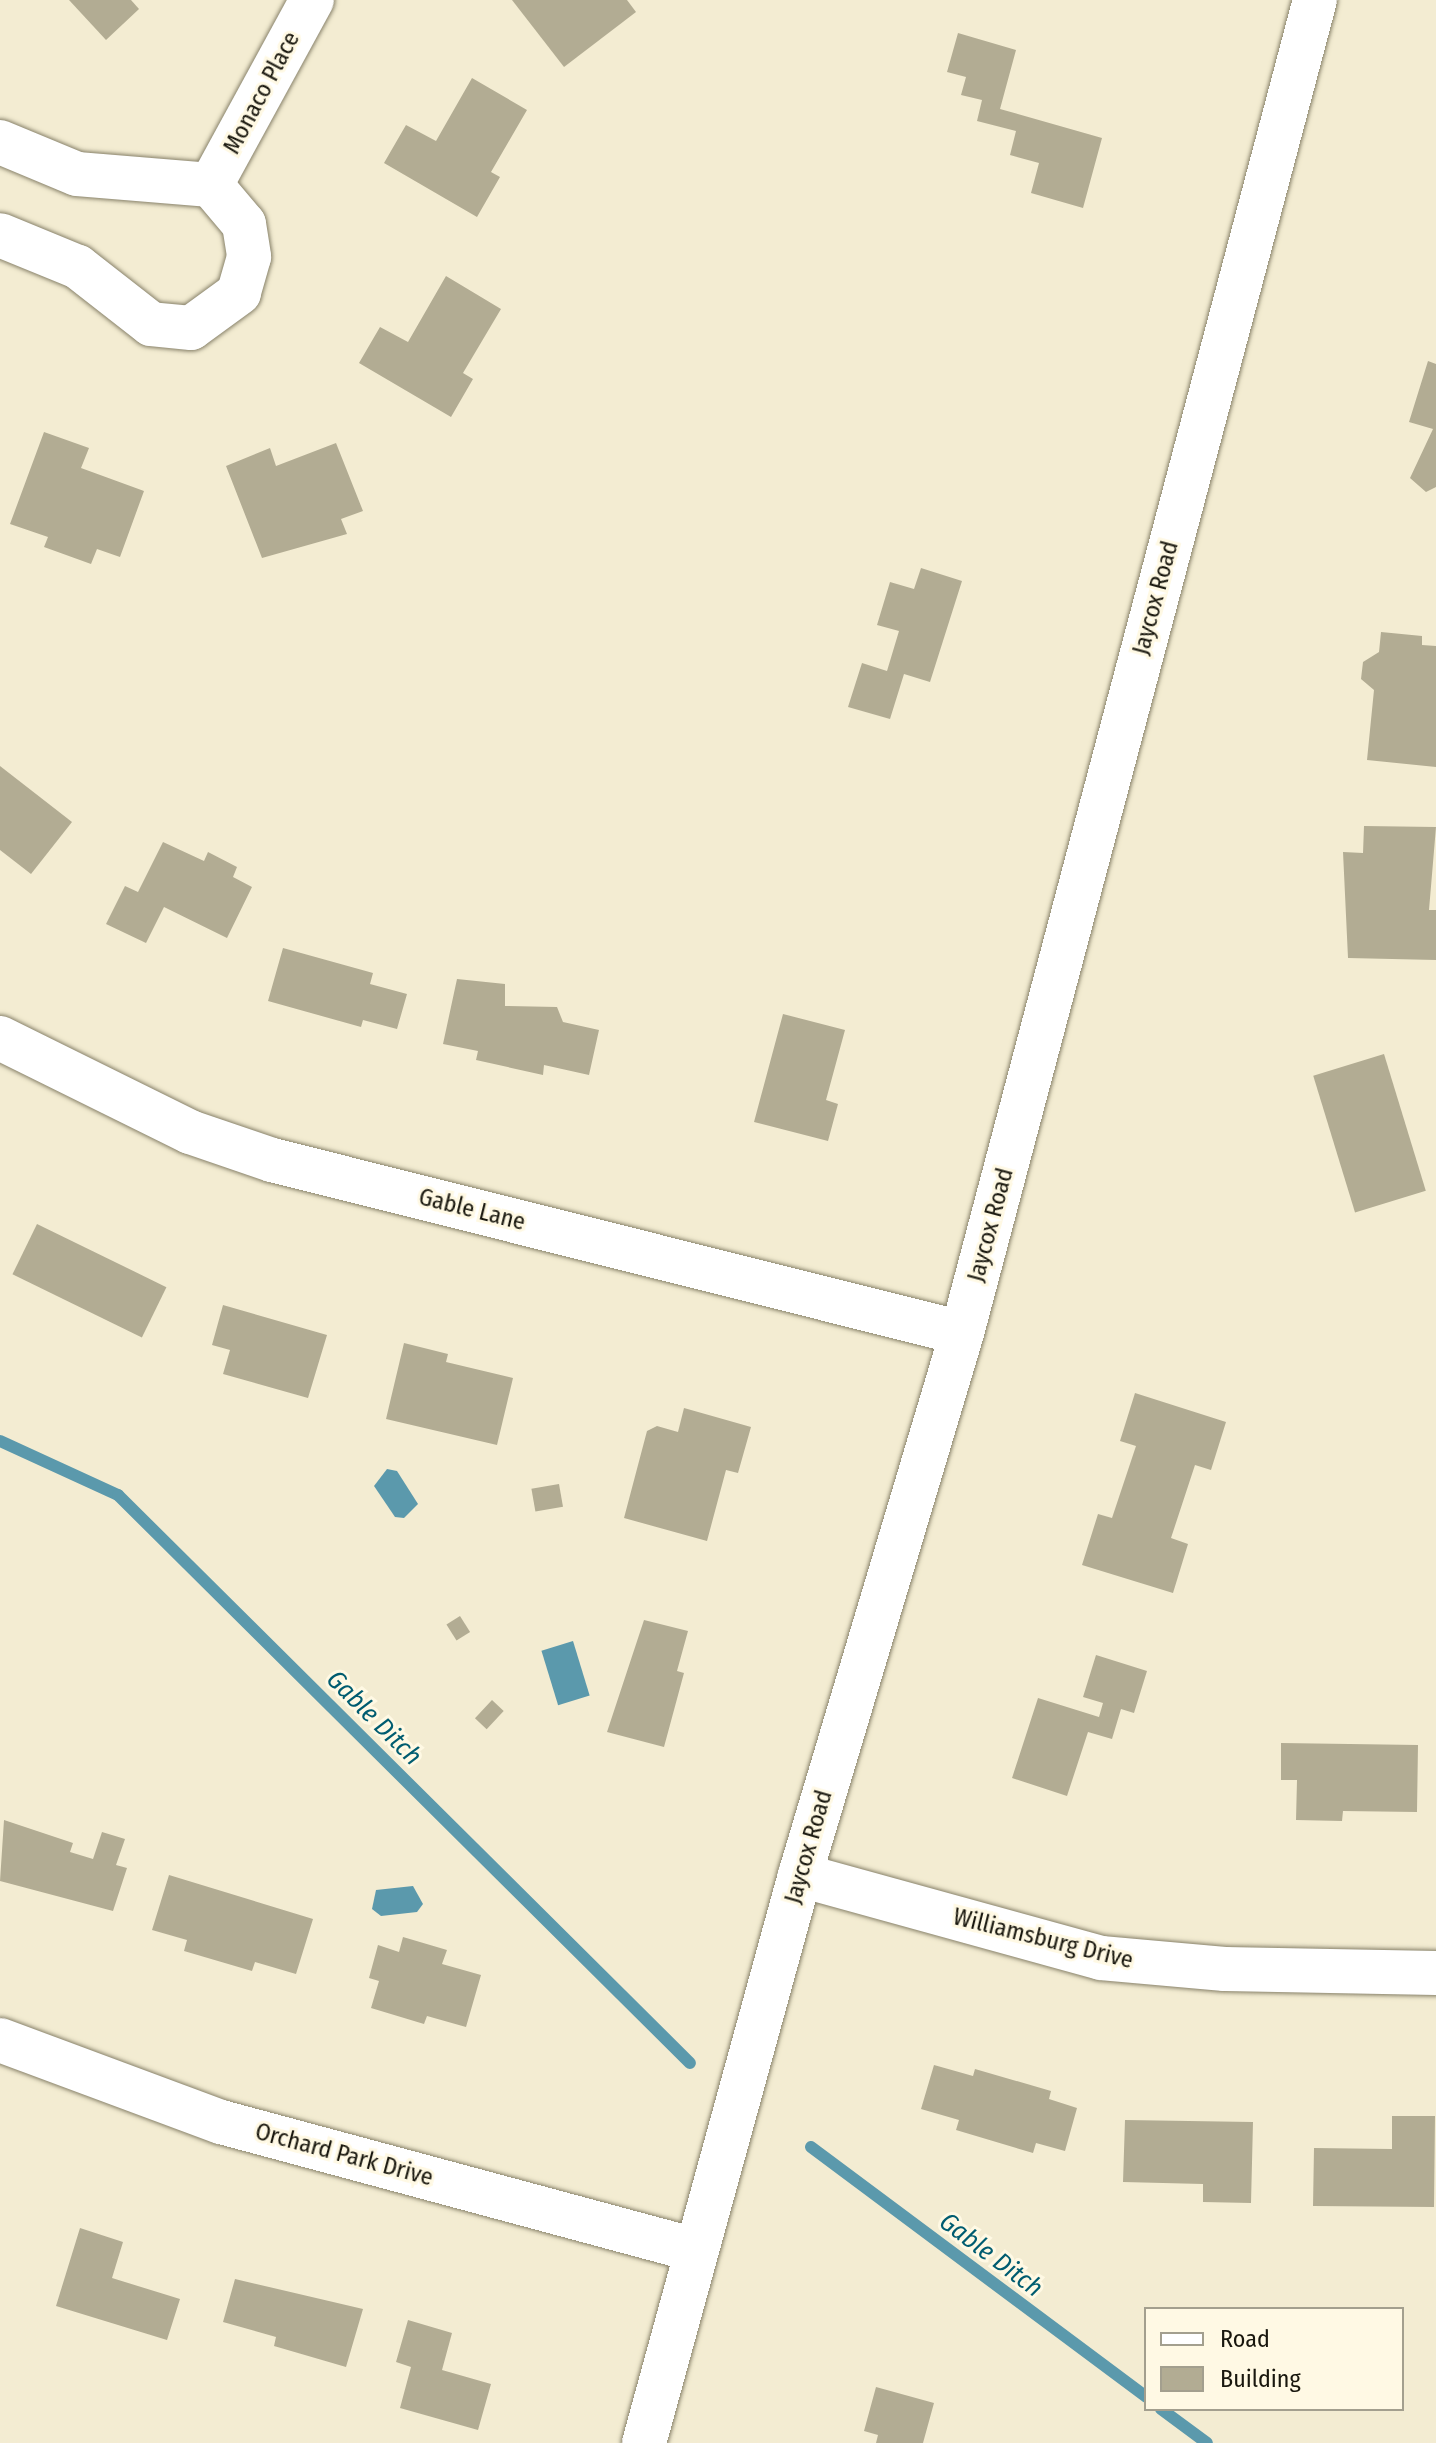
<!DOCTYPE html>
<html>
<head>
<meta charset="utf-8">
<style>
  body { margin:0 }
  #map { position:relative; width:1436px; height:2443px; overflow:hidden; background:#f3ecd2; font-family:"Fira Sans Condensed",sans-serif }
  div>[style] { position:absolute }
  [style*='--x'] { left:calc(var(--x)*1px); top:calc(var(--y)*1px); width:calc(var(--w)*1px); rotate:calc(var(--a)*1deg) }
  .water>* { inset:0; background:#5b99ac; transform-origin:0 0 }
  .stream>* { height:12px; margin:-6px; padding:0 6px; transform-origin:6px; border-radius:6px; background:#5b99ac }
  .building>* { inset:0; background:#b2ac93; transform-origin:0 0 }
  .roads { filter:drop-shadow(0 0 2px #88826a) drop-shadow(0 0 2px #88826a) }
  .street>* { height:44px; margin:-22px; padding:0 22px; transform-origin:22px; border-radius:22px; background:#fff }
  .secondary>* { height:44px; margin:-22px; padding:0 22px; transform-origin:22px; border-radius:22px; background:#fff }
  span { translate:-50% -50%; white-space:nowrap; text-align:center; line-height:1.15; -webkit-text-stroke:6px #fff9e4; paint-order:stroke }
  .street-label { font-size:24px; color:#19170e }
  .water-label { font-size:26px; color:#005c70; font-style:italic }
  .legend { position:absolute; left:1144px; top:2307px; width:260px; height:104px; box-sizing:border-box; background:#fff9e4; border:2px solid #a39f8e; margin:0; padding:10px 14px; list-style:none; font-size:24px; color:#19170e }
  .legend li { display:flex; align-items:center; gap:16px; height:40px }
  .legend b { width:40px; border:2px solid #a39f8e }
</style>
</head>
<body>
<div id="map">
  <div class="water">
    <i style="clip-path:polygon(387px 1469px,397px 1471px,418px 1504px,404px 1518px,395px 1517px,374px 1486px)"></i>
    <i style="left:573px;top:1641px;width:57px;height:33px;rotate:73deg"></i>
    <i style="clip-path:polygon(413px 1886px,423px 1904px,417px 1912px,381px 1916px,372px 1909px,376px 1890px)"></i>
  </div>
  <div class="stream">
    <i style="--x:0;--y:1441;--w:130;--a:24.6"></i>
    <i style="--x:118;--y:1495;--w:806;--a:44.8"></i>
    <i style="--x:811;--y:2147;--w:418;--a:36.7"></i>
    <i style="--x:1161;--y:2409;--w:57;--a:36.5"></i>
  </div>
  <div class="building">
    <i style="clip-path:polygon(69px 0,131px 0,139px 9px,106px 40px)"></i>
    <i style="clip-path:polygon(512px 0,627px 0,636px 12px,564px 67px)"></i>
    <i style="clip-path:polygon(958px 33px,1016px 50px,1000px 109px,1102px 138px,1083px 208px,1031px 193px,1039px 163px,1010px 155px,1016px 131px,977px 121px,982px 100px,961px 95px,966px 77px,947px 72px)"></i>
    <i style="clip-path:polygon(472px 78px,527px 110px,491px 172px,500px 177px,477px 217px,384px 163px,406px 125px,436px 141px)"></i>
    <i style="clip-path:polygon(446px 276px,501px 309px,463px 373px,473px 379px,451px 417px,359px 363px,380px 327px,408px 342px)"></i>
    <i style="clip-path:polygon(1428px 361px,1436px 364px,1436px 487px,1426px 492px,1410px 478px,1433px 429px,1409px 422px)"></i>
    <i style="clip-path:polygon(44px 432px,89px 448px,81px 468px,144px 491px,120px 557px,97px 549px,91px 564px,44px 547px,48px 537px,10px 524px)"></i>
    <i style="clip-path:polygon(336px 443px,363px 511px,341px 519px,347px 534px,262px 558px,226px 466px,270px 448px,276px 466px)"></i>
    <i style="clip-path:polygon(921px 568px,962px 581px,930px 682px,904px 674px,890px 719px,848px 707px,862px 663px,887px 671px,899px 631px,877px 625px,890px 582px,914px 589px)"></i>
    <i style="clip-path:polygon(1381px 632px,1422px 636px,1422px 645px,1436px 646px,1436px 767px,1367px 760px,1374px 690px,1361px 679px,1363px 662px,1379px 652px)"></i>
    <i style="clip-path:polygon(0 766px,72px 822px,31px 874px,0 850px)"></i>
    <i style="clip-path:polygon(1364px 826px,1436px 827px,1429px 910px,1436px 910px,1436px 960px,1348px 958px,1343px 852px,1363px 853px)"></i>
    <i style="clip-path:polygon(163px 842px,204px 861px,208px 852px,237px 867px,233px 877px,252px 887px,227px 938px,164px 907px,146px 943px,106px 924px,125px 886px,138px 892px)"></i>
    <i style="clip-path:polygon(283px 948px,373px 973px,370px 984px,407px 994px,397px 1029px,363px 1020px,361px 1027px,268px 1001px)"></i>
    <i style="clip-path:polygon(457px 979px,505px 984px,505px 1006px,557px 1007px,563px 1022px,599px 1030px,589px 1075px,544px 1065px,543px 1075px,476px 1060px,478px 1051px,443px 1044px)"></i>
    <i style="clip-path:polygon(783px 1014px,845px 1030px,826px 1100px,838px 1104px,828px 1141px,754px 1122px)"></i>
    <i style="left:1384px;top:1054px;width:143px;height:74px;rotate:73deg"></i>
    <i style="left:37px;top:1224px;width:144px;height:56px;rotate:26deg"></i>
    <i style="clip-path:polygon(223px 1305px,327px 1335px,308px 1398px,223px 1374px,230px 1350px,212px 1345px)"></i>
    <i style="clip-path:polygon(404px 1343px,448px 1354px,446px 1362px,513px 1378px,497px 1445px,386px 1419px)"></i>
    <i style="clip-path:polygon(1135px 1393px,1226px 1422px,1211px 1470px,1195px 1465px,1171px 1538px,1188px 1544px,1173px 1593px,1082px 1565px,1098px 1514px,1112px 1518px,1136px 1446px,1120px 1441px)"></i>
    <i style="clip-path:polygon(684px 1408px,751px 1427px,738px 1473px,726px 1470px,707px 1541px,624px 1518px,647px 1431px,657px 1426px,678px 1432px)"></i>
    <i style="left:559px;top:1484px;width:23px;height:28px;rotate:80deg"></i>
    <i style="left:460px;top:1616px;width:19px;height:16px;rotate:58deg"></i>
    <i style="clip-path:polygon(644px 1620px,688px 1631px,677px 1671px,684px 1673px,664px 1747px,607px 1732px)"></i>
    <i style="clip-path:polygon(1096px 1655px,1147px 1671px,1134px 1713px,1121px 1709px,1112px 1739px,1088px 1732px,1067px 1796px,1012px 1778px,1038px 1698px,1099px 1717px,1103px 1703px,1083px 1697px)"></i>
    <i style="left:492px;top:1700px;width:16px;height:25px;rotate:43deg"></i>
    <i style="clip-path:polygon(1281px 1743px,1418px 1745px,1417px 1812px,1343px 1811px,1342px 1821px,1296px 1820px,1297px 1780px,1281px 1780px)"></i>
    <i style="clip-path:polygon(4px 1820px,73px 1843px,70px 1852px,93px 1859px,102px 1832px,125px 1839px,116px 1865px,127px 1868px,113px 1911px,0 1881px)"></i>
    <i style="clip-path:polygon(169px 1875px,313px 1919px,296px 1974px,255px 1962px,252px 1971px,184px 1951px,187px 1940px,152px 1930px)"></i>
    <i style="clip-path:polygon(403px 1937px,447px 1950px,442px 1964px,481px 1975px,466px 2027px,427px 2016px,424px 2024px,371px 2008px,379px 1981px,369px 1978px,378px 1945px,399px 1952px)"></i>
    <i style="clip-path:polygon(934px 2065px,973px 2076px,975px 2069px,1051px 2091px,1049px 2099px,1077px 2108px,1065px 2151px,1036px 2143px,1033px 2153px,956px 2130px,959px 2120px,921px 2109px)"></i>
    <i style="clip-path:polygon(1392px 2116px,1435px 2116px,1434px 2207px,1313px 2206px,1314px 2148px,1392px 2149px)"></i>
    <i style="clip-path:polygon(1125px 2120px,1253px 2122px,1251px 2203px,1203px 2202px,1203px 2184px,1123px 2182px)"></i>
    <i style="clip-path:polygon(80px 2228px,123px 2242px,112px 2278px,180px 2299px,167px 2340px,56px 2306px)"></i>
    <i style="clip-path:polygon(235px 2279px,363px 2309px,346px 2367px,274px 2346px,276px 2337px,223px 2322px)"></i>
    <i style="clip-path:polygon(408px 2320px,452px 2333px,442px 2370px,491px 2384px,478px 2430px,400px 2408px,411px 2367px,396px 2362px)"></i>
    <i style="clip-path:polygon(876px 2387px,934px 2403px,923px 2443px,876px 2443px,878px 2435px,864px 2431px)"></i>
  </div>
  <div class="roads">
    <div class="street">
      <i style="--x:0;--y:142;--w:83;--a:22.6"></i>
      <i style="--x:77;--y:174;--w:134;--a:4.7"></i>
      <i style="--x:211;--y:185;--w:51;--a:49.8"></i>
      <i style="--x:244;--y:224;--w:33;--a:81"></i>
      <i style="--x:249;--y:257;--w:37;--a:106"></i>
      <i style="--x:239;--y:293;--w:59;--a:143.9"></i>
      <i style="--x:191;--y:328;--w:40;--a:-174.3"></i>
      <i style="--x:151;--y:324;--w:93;--a:-142"></i>
      <i style="--x:78;--y:267;--w:84;--a:-157.7"></i>
      <i style="--x:211;--y:185;--w:211;--a:-61.4"></i>
      <i style="--x:0;--y:1038;--w:212;--a:26.3"></i>
      <i style="--x:190;--y:1132;--w:87;--a:18.9"></i>
      <i style="--x:272;--y:1160;--w:711;--a:14.08"></i>
      <i style="--x:800;--y:1875;--w:312;--a:15.4"></i>
      <i style="--x:1101;--y:1958;--w:124;--a:5.1"></i>
      <i style="--x:1225;--y:1969;--w:211;--a:1.1"></i>
      <i style="--x:0;--y:2040;--w:236;--a:20.4"></i>
      <i style="--x:221;--y:2122;--w:491;--a:15.1"></i>
    </div>
    <div class="secondary">
      <i style="--x:644;--y:2443;--w:589;--a:-74.64"></i>
      <i style="--x:800;--y:1875;--w:566;--a:-73.36"></i>
      <i style="--x:962;--y:1333;--w:1379;--a:-75.17"></i>
    </div>
  </div>
  <div class="street-label">
    <span style="left:262px;top:93px;rotate:-62deg">Monaco Place</span>
    <span style="left:1156px;top:598px;rotate:-75deg">Jaycox Road</span>
    <span style="left:472px;top:1210px;rotate:14deg">Gable Lane</span>
    <span style="left:991px;top:1225px;rotate:-75deg">Jaycox Road</span>
    <span style="left:809px;top:1847px;rotate:-74deg">Jaycox Road</span>
    <span style="left:1043px;top:1939px;rotate:14deg">Williamsburg Drive</span>
    <span style="left:344px;top:2155px;rotate:15deg">Orchard Park Drive</span>
  </div>
  <div class="water-label">
    <span style="left:374px;top:1718px;rotate:45deg">Gable Ditch</span>
    <span style="left:991px;top:2255px;rotate:37deg">Gable Ditch</span>
  </div>
  <ul class="legend">
  <li><b style="height:10px;background:#fff"></b>Road</li>
  <li><b style="height:22px;background:#b2ac93"></b>Building</li>
  </ul>
</div>
</body>
</html>
